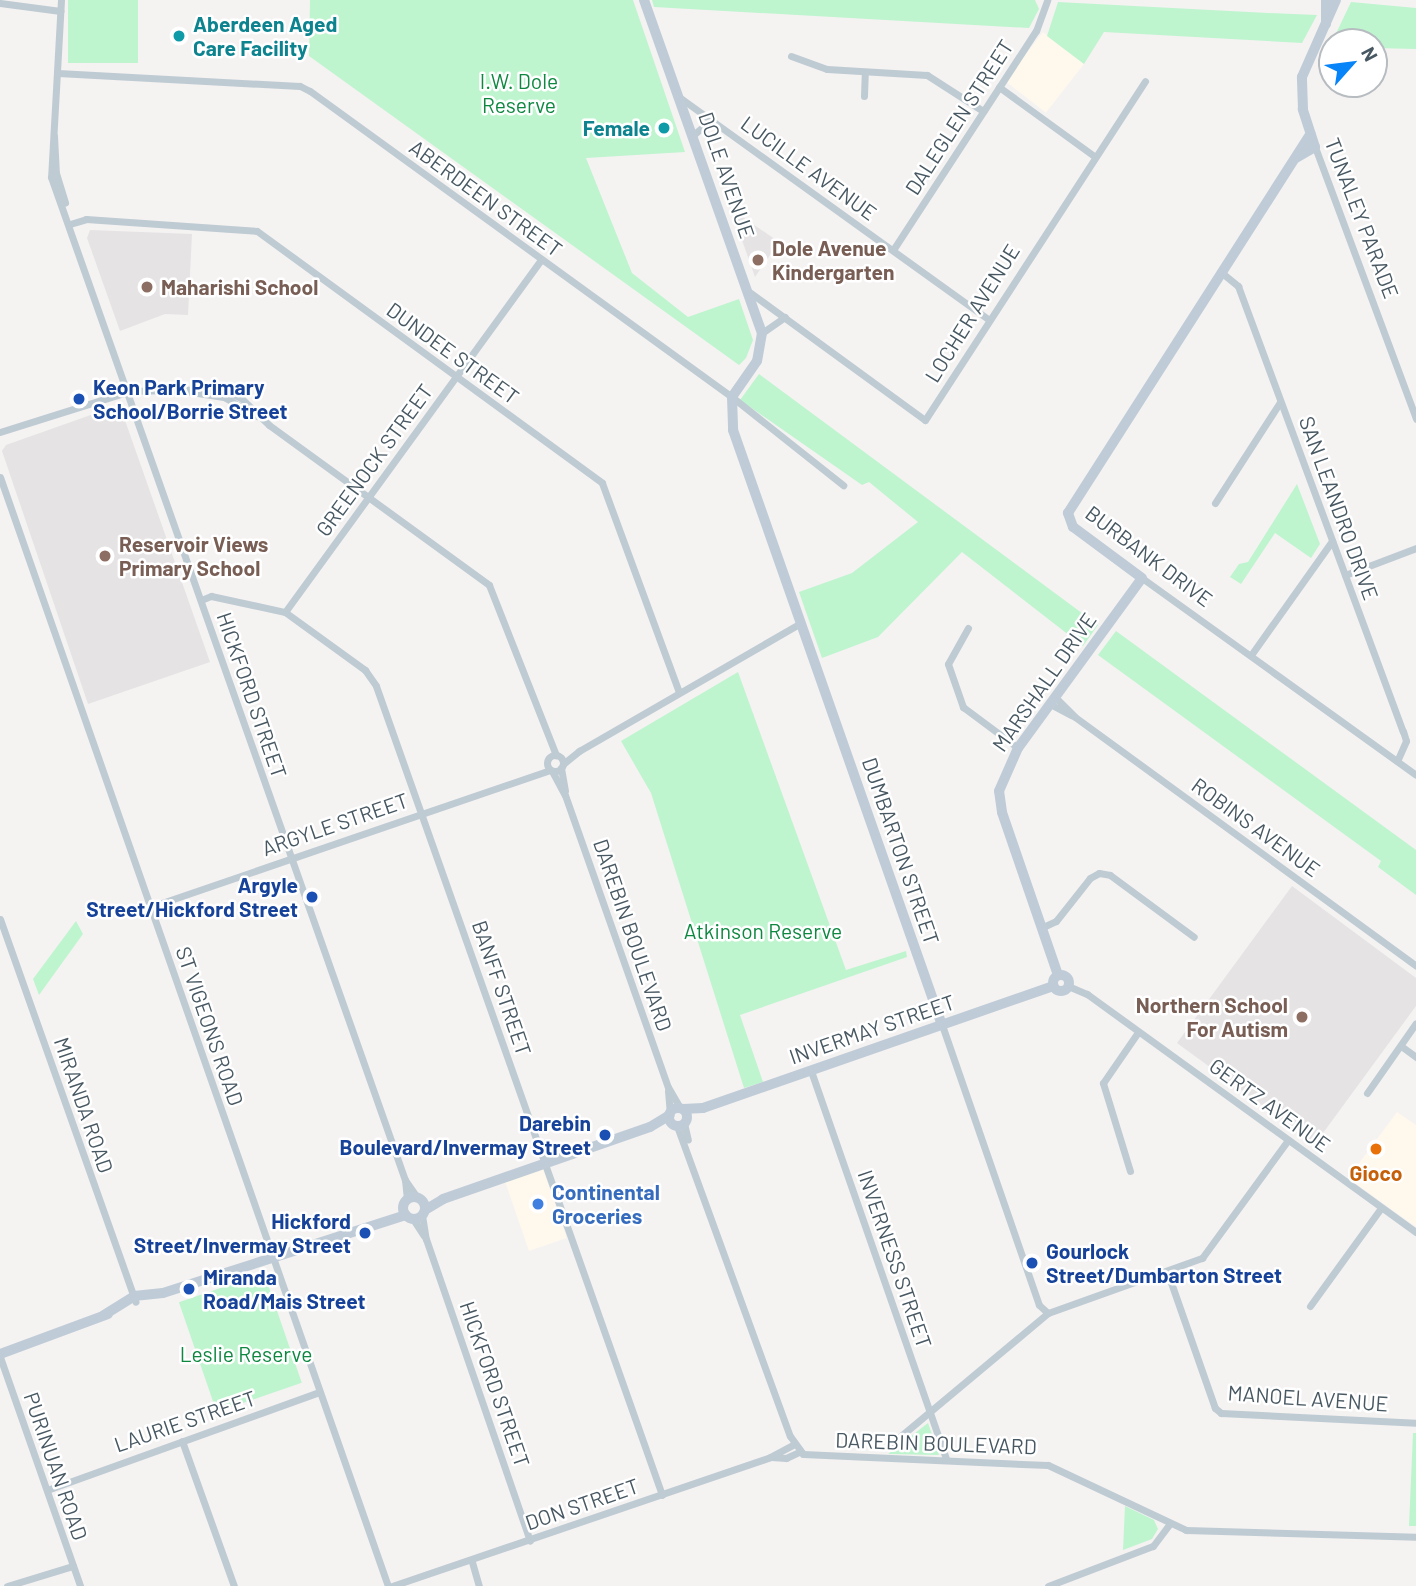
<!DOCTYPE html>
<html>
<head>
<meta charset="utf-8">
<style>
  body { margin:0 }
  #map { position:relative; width:1416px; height:1586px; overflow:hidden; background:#f5f2f2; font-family:Barlow,sans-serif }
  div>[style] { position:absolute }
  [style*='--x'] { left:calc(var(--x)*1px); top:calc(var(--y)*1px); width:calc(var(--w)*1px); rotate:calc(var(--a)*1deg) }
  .commercial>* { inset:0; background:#fef8ed; transform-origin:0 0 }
  .education>* { inset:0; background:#e6e3e4 }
  .green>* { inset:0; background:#bef5cf; transform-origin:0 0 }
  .street>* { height:7px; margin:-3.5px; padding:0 3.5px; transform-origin:3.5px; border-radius:3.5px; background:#bfcbd3 }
  .street>.ring { margin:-3.5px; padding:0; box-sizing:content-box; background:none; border:7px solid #bfcbd3; border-radius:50% }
  .secondary>* { height:10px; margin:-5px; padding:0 5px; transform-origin:5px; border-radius:5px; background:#bfccd7 }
  .secondary>.ring { margin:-5px; padding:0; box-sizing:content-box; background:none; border:10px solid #bfccd7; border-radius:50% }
  .dots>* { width:19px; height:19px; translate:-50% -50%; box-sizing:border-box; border:4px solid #fff; border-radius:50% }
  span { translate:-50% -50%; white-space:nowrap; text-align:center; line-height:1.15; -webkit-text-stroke:5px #fff; paint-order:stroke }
  .culture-label { font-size:21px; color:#0d838f; font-weight:700 }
  .left { translate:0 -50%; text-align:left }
  .right { translate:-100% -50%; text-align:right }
  .park-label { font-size:21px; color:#0e8841 }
  .street-label { font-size:21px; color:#485862 }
  .education-label { font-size:21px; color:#785e54; font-weight:700 }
  .transit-label { font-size:21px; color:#164399; font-weight:700 }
  .food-label { font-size:21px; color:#c56008; font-weight:700 }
  .shop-label { font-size:21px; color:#366cbe; font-weight:700 }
  .north { position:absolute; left:1318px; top:28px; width:70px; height:70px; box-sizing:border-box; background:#fff; border:2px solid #b6bcc0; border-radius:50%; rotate:62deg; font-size:19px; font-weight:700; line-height:28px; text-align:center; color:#485862 }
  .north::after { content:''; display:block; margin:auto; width:24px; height:32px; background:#0884f9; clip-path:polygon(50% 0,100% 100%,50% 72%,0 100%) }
</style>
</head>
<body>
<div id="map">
  <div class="commercial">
    <i style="left:1043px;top:32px;width:52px;height:62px;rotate:38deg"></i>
    <i style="clip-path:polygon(1397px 1112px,1416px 1125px,1416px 1227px,1348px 1178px)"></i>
    <i style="left:543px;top:1169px;width:73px;height:40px;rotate:71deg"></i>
  </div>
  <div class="education">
    <i style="clip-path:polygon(731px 209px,779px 242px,755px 277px)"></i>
    <i style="clip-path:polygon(90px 230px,192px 234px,188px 315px,165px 314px,120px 331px,87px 238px)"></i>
    <i style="clip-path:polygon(116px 406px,121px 409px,210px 662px,88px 704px,2px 451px,6px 445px)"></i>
    <i style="clip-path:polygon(1292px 886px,1416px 978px,1416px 1006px,1315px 1144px,1177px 1043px)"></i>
  </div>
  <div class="green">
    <i style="left:68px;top:0;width:70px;height:63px"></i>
    <i style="clip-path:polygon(310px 0,633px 0,685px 152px,586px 158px,632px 273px,688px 317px,739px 299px,753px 340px,746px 358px,739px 365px,309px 56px)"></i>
    <i style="clip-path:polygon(652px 0,1035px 0,1039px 9px,1029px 28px,654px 7px)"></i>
    <i style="clip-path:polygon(1058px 2px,1268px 13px,1317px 15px,1302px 43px,1104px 32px,1084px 64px,1047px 36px)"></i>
    <i style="clip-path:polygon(1351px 2px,1416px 8px,1416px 49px,1374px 48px,1374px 42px,1331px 44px)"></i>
    <i style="clip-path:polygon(759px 374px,1098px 625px,1083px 646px,962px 552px,878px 637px,822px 658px,799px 592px,852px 573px,918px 522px,869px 482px,862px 485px,740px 400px)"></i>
    <i style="clip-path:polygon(1297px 484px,1320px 544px,1311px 558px,1275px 533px,1241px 584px,1230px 577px,1239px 564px,1248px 562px)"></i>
    <i style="clip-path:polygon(1116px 631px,1416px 850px,1416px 895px,1378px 867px,1381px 861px,1098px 655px)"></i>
    <i style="clip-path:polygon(738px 672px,846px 970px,906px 951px,907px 957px,740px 1015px,763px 1082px,744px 1088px,651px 793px,621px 741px)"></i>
    <i style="clip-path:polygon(76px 921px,83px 934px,39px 995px,33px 979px)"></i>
    <i style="left:264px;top:1273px;width:116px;height:90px;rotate:71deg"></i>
    <i style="clip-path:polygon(928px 1423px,939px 1455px,888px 1454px)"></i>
    <i style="clip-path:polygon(1413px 1433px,1416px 1433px,1416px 1526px,1409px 1526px)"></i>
    <i style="clip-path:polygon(1125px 1506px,1154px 1520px,1158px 1529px,1152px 1539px,1123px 1550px)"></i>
  </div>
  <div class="street">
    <i style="--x:61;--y:0;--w:177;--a:93.2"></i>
    <i style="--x:51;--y:177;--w:1064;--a:70.56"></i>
    <i style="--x:405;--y:1180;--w:20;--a:84"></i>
    <i style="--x:0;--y:3;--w:61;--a:7.6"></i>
    <i style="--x:791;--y:56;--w:38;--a:20"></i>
    <i style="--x:827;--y:69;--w:100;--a:3.4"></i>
    <i style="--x:927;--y:75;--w:67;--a:32.7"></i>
    <i style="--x:58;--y:73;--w:242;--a:3.1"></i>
    <i style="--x:300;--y:86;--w:11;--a:27"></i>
    <i style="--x:310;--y:91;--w:521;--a:35.95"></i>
    <i style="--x:732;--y:397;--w:142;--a:38.4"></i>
    <i style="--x:999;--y:87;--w:117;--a:36"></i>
    <i style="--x:864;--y:96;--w:23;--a:-88"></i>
    <i style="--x:679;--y:97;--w:380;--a:35.7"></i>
    <i style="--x:54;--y:136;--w:37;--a:87"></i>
    <i style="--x:56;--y:173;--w:31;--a:73"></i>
    <i style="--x:692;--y:136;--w:25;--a:-40"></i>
    <i style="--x:1315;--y:147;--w:290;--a:69.6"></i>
    <i style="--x:70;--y:224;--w:17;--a:-17"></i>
    <i style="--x:86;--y:219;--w:171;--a:4"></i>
    <i style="--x:257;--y:231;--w:427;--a:36.1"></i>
    <i style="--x:602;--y:483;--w:223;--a:69.8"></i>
    <i style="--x:893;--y:250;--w:262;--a:-56.9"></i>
    <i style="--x:1036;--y:31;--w:33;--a:-70"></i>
    <i style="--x:1222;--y:273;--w:21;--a:39"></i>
    <i style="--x:1238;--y:286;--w:475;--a:69.7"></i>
    <i style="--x:1403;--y:731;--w:10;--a:73"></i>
    <i style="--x:1406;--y:741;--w:22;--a:114"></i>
    <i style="--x:748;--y:291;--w:219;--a:36.1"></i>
    <i style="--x:925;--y:420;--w:404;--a:-57"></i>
    <i style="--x:762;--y:333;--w:28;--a:-35"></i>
    <i style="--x:191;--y:392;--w:33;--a:9"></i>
    <i style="--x:224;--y:397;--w:38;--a:30"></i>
    <i style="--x:0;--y:432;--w:136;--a:-17.5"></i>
    <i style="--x:130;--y:391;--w:89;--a:-1.3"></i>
    <i style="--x:219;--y:389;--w:24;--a:22"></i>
    <i style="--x:241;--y:398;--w:39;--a:44"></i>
    <i style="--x:269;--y:425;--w:272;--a:36"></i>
    <i style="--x:489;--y:585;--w:183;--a:68.5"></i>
    <i style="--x:0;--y:477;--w:1175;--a:70.72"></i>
    <i style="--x:1215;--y:503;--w:120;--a:-57.2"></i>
    <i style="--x:1345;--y:575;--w:76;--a:-20.8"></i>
    <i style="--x:1142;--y:578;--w:337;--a:35.7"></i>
    <i style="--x:201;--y:600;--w:11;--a:-22"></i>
    <i style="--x:211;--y:596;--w:76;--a:12.2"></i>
    <i style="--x:285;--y:612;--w:99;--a:35.9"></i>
    <i style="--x:365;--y:670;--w:19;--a:55"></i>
    <i style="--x:376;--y:686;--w:858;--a:70.53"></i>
    <i style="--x:285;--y:612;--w:435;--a:-54"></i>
    <i style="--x:968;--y:628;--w:41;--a:119.1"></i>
    <i style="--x:948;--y:664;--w:46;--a:70.8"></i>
    <i style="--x:963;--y:707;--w:69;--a:36.7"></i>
    <i style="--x:1251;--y:655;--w:140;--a:-54.6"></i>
    <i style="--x:1055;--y:697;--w:28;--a:45"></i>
    <i style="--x:1075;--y:717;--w:422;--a:36.1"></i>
    <i style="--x:1050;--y:704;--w:24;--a:28"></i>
    <i class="ring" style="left:547px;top:755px;width:9px;height:9px"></i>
    <i style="--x:563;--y:764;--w:21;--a:-39"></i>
    <i style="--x:579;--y:751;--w:256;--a:-30"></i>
    <i style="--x:561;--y:768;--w:23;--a:80"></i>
    <i style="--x:552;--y:771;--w:27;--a:62"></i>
    <i style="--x:565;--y:795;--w:310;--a:70.6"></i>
    <i style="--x:668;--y:1087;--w:24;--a:60"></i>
    <i style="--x:150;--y:907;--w:423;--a:-18.9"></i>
    <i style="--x:0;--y:919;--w:406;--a:70.5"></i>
    <i style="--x:1043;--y:927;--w:14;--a:-25"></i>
    <i style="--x:1056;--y:921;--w:55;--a:-51.7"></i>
    <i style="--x:1090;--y:878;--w:10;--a:-29"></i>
    <i style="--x:1099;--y:873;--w:11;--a:10"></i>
    <i style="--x:1110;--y:875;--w:104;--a:36.4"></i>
    <i style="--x:1068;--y:986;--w:21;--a:23"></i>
    <i style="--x:1087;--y:994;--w:406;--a:35.9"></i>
    <i style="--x:942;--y:1025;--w:296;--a:70.9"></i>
    <i style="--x:1039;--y:1305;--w:12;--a:42"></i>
    <i style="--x:1401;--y:1046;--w:19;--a:36"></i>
    <i style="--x:811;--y:1071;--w:410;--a:70.8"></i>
    <i style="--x:668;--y:1091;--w:22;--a:85"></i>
    <i style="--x:1367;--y:1093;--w:85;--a:-55"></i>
    <i style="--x:684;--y:1123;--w:17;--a:77"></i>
    <i style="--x:677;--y:1126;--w:330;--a:70"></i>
    <i style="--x:790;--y:1436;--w:22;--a:54"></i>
    <i style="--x:803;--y:1454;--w:245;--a:2.6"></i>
    <i style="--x:1048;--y:1465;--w:153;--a:25.2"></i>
    <i style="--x:1186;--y:1530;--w:230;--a:1.7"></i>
    <i style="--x:1130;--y:1171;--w:92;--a:-107.1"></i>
    <i style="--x:1103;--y:1083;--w:62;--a:-55.5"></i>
    <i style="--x:405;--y:1180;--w:21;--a:55"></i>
    <i style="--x:422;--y:1215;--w:24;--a:81"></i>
    <i style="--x:426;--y:1239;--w:319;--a:71"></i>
    <i style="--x:413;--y:1219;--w:20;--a:57"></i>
    <i style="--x:1168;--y:1274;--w:142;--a:70.7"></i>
    <i style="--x:1215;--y:1408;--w:8;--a:40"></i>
    <i style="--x:1221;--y:1413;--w:195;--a:2.9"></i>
    <i style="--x:1310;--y:1306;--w:121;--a:-54.1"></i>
    <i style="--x:0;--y:1357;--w:243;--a:70.7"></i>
    <i style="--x:182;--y:1441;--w:154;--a:70.3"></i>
    <i style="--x:890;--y:1445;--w:206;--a:-39.9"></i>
    <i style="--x:1048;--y:1313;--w:164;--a:-19.7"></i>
    <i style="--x:1202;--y:1258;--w:146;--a:-53.9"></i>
    <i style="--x:771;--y:1457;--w:15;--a:4"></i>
    <i style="--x:786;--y:1458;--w:14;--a:-25"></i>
    <i style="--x:47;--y:1490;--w:289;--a:-19.8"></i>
    <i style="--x:472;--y:1562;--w:25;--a:74"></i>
    <i style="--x:7;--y:1586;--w:69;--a:-16.9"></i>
    <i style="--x:392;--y:1586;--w:399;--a:-18.8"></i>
    <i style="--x:770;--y:1457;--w:27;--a:-28"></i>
    <i style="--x:1048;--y:1586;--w:112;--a:-20.9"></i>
    <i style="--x:1153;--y:1546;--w:26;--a:-53"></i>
  </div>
  <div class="secondary">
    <i style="--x:644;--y:0;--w:353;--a:70.5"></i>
    <i style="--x:762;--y:333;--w:28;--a:100"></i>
    <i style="--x:757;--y:361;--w:44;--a:124.8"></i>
    <i style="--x:732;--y:397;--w:33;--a:88"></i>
    <i style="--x:733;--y:430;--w:631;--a:70.65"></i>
    <i style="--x:1326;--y:0;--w:24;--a:90"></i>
    <i style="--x:1296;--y:158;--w:22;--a:-30"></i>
    <i style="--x:1315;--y:147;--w:40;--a:-108"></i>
    <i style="--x:1303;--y:109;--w:32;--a:-92"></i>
    <i style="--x:1302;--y:77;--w:84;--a:-66.2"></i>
    <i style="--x:1058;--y:975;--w:172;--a:-109"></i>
    <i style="--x:1002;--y:812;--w:21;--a:-98"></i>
    <i style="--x:999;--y:791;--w:47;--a:-66.2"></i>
    <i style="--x:1018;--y:748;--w:210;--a:-53.9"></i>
    <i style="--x:1142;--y:578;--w:86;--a:-143.5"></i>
    <i style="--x:1073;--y:527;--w:15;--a:-110"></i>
    <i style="--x:1068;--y:513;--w:450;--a:-57.4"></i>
    <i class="ring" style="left:1053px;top:975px;width:6px;height:6px"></i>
    <i class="ring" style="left:669px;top:1108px;width:8px;height:8px"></i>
    <i style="--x:683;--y:1109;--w:20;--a:-3"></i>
    <i style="--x:703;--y:1108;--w:371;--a:-19.2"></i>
    <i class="ring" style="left:403px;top:1197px;width:12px;height:12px"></i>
    <i style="--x:425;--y:1210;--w:21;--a:-31"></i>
    <i style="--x:443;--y:1199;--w:219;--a:-19.2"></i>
    <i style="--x:650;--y:1127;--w:23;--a:-31"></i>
    <i style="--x:104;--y:1315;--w:36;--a:-32"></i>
    <i style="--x:134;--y:1296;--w:29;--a:-6"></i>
    <i style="--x:163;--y:1293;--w:255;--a:-17.8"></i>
    <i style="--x:0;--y:1354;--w:115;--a:-20.3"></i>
  </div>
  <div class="dots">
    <i style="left:179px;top:36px;background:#0f9aa8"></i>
    <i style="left:664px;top:128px;background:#0f9aa8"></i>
    <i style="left:758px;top:260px;background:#8d6e63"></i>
    <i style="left:147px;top:287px;background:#8d6e63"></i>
    <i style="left:79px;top:399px;background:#1a4fb4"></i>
    <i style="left:105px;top:556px;background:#8d6e63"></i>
    <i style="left:312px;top:897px;background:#1a4fb4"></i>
    <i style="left:1302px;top:1017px;background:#8d6e63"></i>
    <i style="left:605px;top:1135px;background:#1a4fb4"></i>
    <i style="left:1376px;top:1149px;background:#e8710a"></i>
    <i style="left:538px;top:1204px;background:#3f7fe0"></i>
    <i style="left:365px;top:1233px;background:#1a4fb4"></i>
    <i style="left:1032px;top:1263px;background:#1a4fb4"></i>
    <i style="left:189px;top:1289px;background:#1a4fb4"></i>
  </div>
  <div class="culture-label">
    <span class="left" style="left:193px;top:36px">Aberdeen Aged<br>Care Facility</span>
    <span class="right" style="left:650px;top:128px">Female</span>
  </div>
  <div class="park-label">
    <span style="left:519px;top:93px">I.W. Dole<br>Reserve</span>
    <span style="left:763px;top:931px">Atkinson Reserve</span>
    <span style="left:246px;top:1354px">Leslie Reserve</span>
  </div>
  <div class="street-label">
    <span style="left:959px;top:117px;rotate:-57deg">DALEGLEN STREET</span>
    <span style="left:809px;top:168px;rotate:36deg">LUCILLE AVENUE</span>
    <span style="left:727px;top:175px;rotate:71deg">DOLE AVENUE</span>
    <span style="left:486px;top:198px;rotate:36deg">ABERDEEN STREET</span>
    <span style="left:1362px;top:218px;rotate:69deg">TUNALEY PARADE</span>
    <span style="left:972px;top:313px;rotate:-58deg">LOCHER AVENUE</span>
    <span style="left:453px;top:353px;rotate:36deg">DUNDEE STREET</span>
    <span style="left:374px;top:460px;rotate:-54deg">GREENOCK STREET</span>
    <span style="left:1339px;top:508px;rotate:70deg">SAN LEANDRO DRIVE</span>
    <span style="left:1149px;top:556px;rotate:37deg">BURBANK DRIVE</span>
    <span style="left:1044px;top:682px;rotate:-55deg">MARSHALL DRIVE</span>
    <span style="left:252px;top:695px;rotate:71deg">HICKFORD STREET</span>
    <span style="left:335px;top:824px;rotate:-19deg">ARGYLE STREET</span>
    <span style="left:1256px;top:827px;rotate:36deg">ROBINS AVENUE</span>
    <span style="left:901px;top:851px;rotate:71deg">DUMBARTON STREET</span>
    <span style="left:633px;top:935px;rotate:71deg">DAREBIN BOULEVARD</span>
    <span style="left:502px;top:988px;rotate:71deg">BANFF STREET</span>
    <span style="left:210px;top:1026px;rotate:71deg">ST VIGEONS ROAD</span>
    <span style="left:872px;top:1029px;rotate:-19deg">INVERMAY STREET</span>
    <span style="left:84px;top:1105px;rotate:71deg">MIRANDA ROAD</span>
    <span style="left:1270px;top:1105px;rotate:36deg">GERTZ AVENUE</span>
    <span style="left:895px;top:1259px;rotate:71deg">INVERNESS STREET</span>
    <span style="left:495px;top:1384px;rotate:71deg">HICKFORD STREET</span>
    <span style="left:1308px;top:1398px;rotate:4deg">MANOEL AVENUE</span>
    <span style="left:185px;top:1421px;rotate:-19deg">LAURIE STREET</span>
    <span style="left:936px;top:1443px;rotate:2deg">DAREBIN BOULEVARD</span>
    <span style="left:56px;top:1466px;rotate:71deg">PURINUAN ROAD</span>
    <span style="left:582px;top:1504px;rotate:-19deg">DON STREET</span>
  </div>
  <div class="education-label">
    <span class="left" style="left:772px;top:260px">Dole Avenue<br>Kindergarten</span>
    <span class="left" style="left:161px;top:287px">Maharishi School</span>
    <span class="left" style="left:119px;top:556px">Reservoir Views<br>Primary School</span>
    <span class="right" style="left:1288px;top:1017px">Northern School<br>For Autism</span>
  </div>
  <div class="transit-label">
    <span class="left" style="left:93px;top:399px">Keon Park Primary<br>School/Borrie Street</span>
    <span class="right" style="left:298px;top:897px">Argyle<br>Street/Hickford Street</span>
    <span class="right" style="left:591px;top:1135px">Darebin<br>Boulevard/Invermay Street</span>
    <span class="right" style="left:351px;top:1233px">Hickford<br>Street/Invermay Street</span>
    <span class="left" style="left:1046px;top:1263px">Gourlock<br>Street/Dumbarton Street</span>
    <span class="left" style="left:203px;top:1289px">Miranda<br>Road/Mais Street</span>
  </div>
  <div class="food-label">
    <span style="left:1376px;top:1173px">Gioco</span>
  </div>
  <div class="shop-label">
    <span class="left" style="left:552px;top:1204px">Continental<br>Groceries</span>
  </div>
  <div class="north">N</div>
</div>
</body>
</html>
